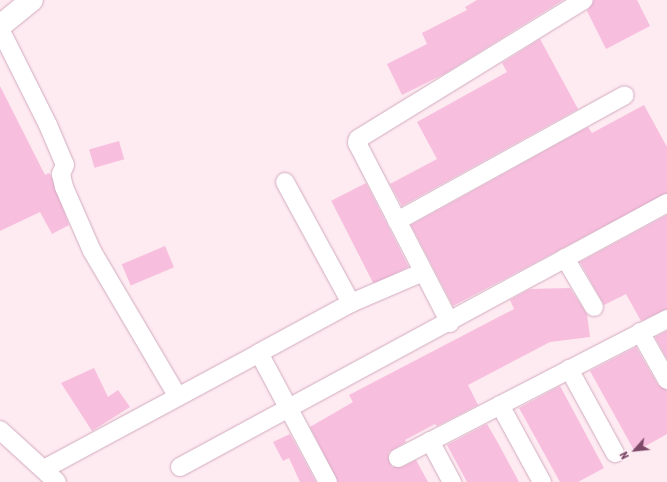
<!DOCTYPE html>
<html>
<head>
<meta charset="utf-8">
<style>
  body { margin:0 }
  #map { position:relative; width:667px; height:482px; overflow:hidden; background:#feeaf1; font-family:"Asap Condensed",sans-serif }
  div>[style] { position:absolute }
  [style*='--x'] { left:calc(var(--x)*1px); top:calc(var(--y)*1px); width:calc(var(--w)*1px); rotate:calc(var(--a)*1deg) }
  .building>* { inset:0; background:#f7bede; transform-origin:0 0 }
  .roads { filter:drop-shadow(0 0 1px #d1aabf) drop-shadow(0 0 1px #d1aabf) }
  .street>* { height:18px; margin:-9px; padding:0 9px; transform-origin:9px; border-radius:9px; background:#fff }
  .secondary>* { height:22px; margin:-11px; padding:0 11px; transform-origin:11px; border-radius:11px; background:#fff }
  span { translate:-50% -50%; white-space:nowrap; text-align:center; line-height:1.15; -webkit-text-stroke:3.5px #fff2f7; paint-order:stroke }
  .north { position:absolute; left:615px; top:430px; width:40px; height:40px; -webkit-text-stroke:3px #fff2f7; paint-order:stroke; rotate:243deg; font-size:11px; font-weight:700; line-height:16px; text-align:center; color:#7d4969 }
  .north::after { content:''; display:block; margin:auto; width:14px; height:18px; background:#7d4969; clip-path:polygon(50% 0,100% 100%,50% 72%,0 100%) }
</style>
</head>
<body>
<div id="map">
  <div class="building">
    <i style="clip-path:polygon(477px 0,563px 0,446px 73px,402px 95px,387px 64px,427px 44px,422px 33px,467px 10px,465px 7px)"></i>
    <i style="clip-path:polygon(594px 0,637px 0,650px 26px,606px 49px,587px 11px)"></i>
    <i style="clip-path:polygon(540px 39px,578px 109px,402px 206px,390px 184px,437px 159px,417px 122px,507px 72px,502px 63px)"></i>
    <i style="clip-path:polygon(0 86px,45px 175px,49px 173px,51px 176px,69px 225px,52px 234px,40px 212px,0 231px)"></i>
    <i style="clip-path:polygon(644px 105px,667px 147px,667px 193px,453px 306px,411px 225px,588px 127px,592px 133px)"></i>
    <i style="left:119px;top:141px;width:19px;height:31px;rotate:74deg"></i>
    <i style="left:366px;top:183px;width:94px;height:39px;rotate:63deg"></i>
    <i style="clip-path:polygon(667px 215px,667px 309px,641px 321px,626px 294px,604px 305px,580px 262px)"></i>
    <i style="left:165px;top:246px;width:23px;height:47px;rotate:67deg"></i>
    <i style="clip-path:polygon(570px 288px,587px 314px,590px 337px,550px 342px,468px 385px,478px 405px,437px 426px,435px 424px,405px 440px,406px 442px,389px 452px,388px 458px,392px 467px,402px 467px,416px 460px,428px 482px,338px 482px,310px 427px,353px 402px,349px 395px,514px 309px,510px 300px,530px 289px)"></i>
    <i style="clip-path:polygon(667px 331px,667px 359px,655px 337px)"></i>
    <i style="clip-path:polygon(636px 347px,658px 385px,667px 390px,667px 434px,635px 452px,590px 371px)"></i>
    <i style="clip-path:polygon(94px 368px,108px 397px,118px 390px,130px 407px,92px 431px,61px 383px)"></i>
    <i style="clip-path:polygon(560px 386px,604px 468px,578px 482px,560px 482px,519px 408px)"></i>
    <i style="clip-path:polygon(487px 424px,498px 443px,519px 482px,467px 482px,447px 445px)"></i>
    <i style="clip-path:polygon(290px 434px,316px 482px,300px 482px,289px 458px,283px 461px,273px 442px)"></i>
  </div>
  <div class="roads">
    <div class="street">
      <i style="--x:0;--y:29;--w:107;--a:63.4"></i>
      <i style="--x:48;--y:125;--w:43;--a:67"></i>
      <i style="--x:65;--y:165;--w:10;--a:114"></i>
      <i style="--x:61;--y:174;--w:13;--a:77"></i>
      <i style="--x:64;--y:187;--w:70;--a:66.4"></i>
      <i style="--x:92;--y:251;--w:169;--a:59.5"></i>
      <i style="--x:285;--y:182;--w:138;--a:61.4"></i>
      <i style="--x:397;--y:221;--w:260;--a:-28.9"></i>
      <i style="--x:565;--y:258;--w:57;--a:59.4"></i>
      <i style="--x:450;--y:323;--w:203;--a:-117.3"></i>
      <i style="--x:357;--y:143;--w:4;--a:-76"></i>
      <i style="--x:358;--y:139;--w:265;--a:-31.6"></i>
      <i style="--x:640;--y:332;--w:55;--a:60.6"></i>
      <i style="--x:259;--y:353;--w:105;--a:-28.5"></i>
      <i style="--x:351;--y:303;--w:78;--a:-23.3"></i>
      <i style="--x:569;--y:369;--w:96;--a:61.3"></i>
      <i style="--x:500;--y:405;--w:88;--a:61.4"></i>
      <i style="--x:0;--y:430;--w:77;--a:42.4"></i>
      <i style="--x:430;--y:441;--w:47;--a:61.8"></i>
      <i style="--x:398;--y:458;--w:303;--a:-27.3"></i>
      <i style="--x:180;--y:467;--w:554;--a:-28.46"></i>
      <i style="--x:44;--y:469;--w:244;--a:-28.3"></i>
      <i style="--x:259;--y:353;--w:146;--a:61.9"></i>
    </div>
    <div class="secondary">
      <i style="--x:0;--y:26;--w:41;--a:-39.1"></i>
    </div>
  </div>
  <div class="north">N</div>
</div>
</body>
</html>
